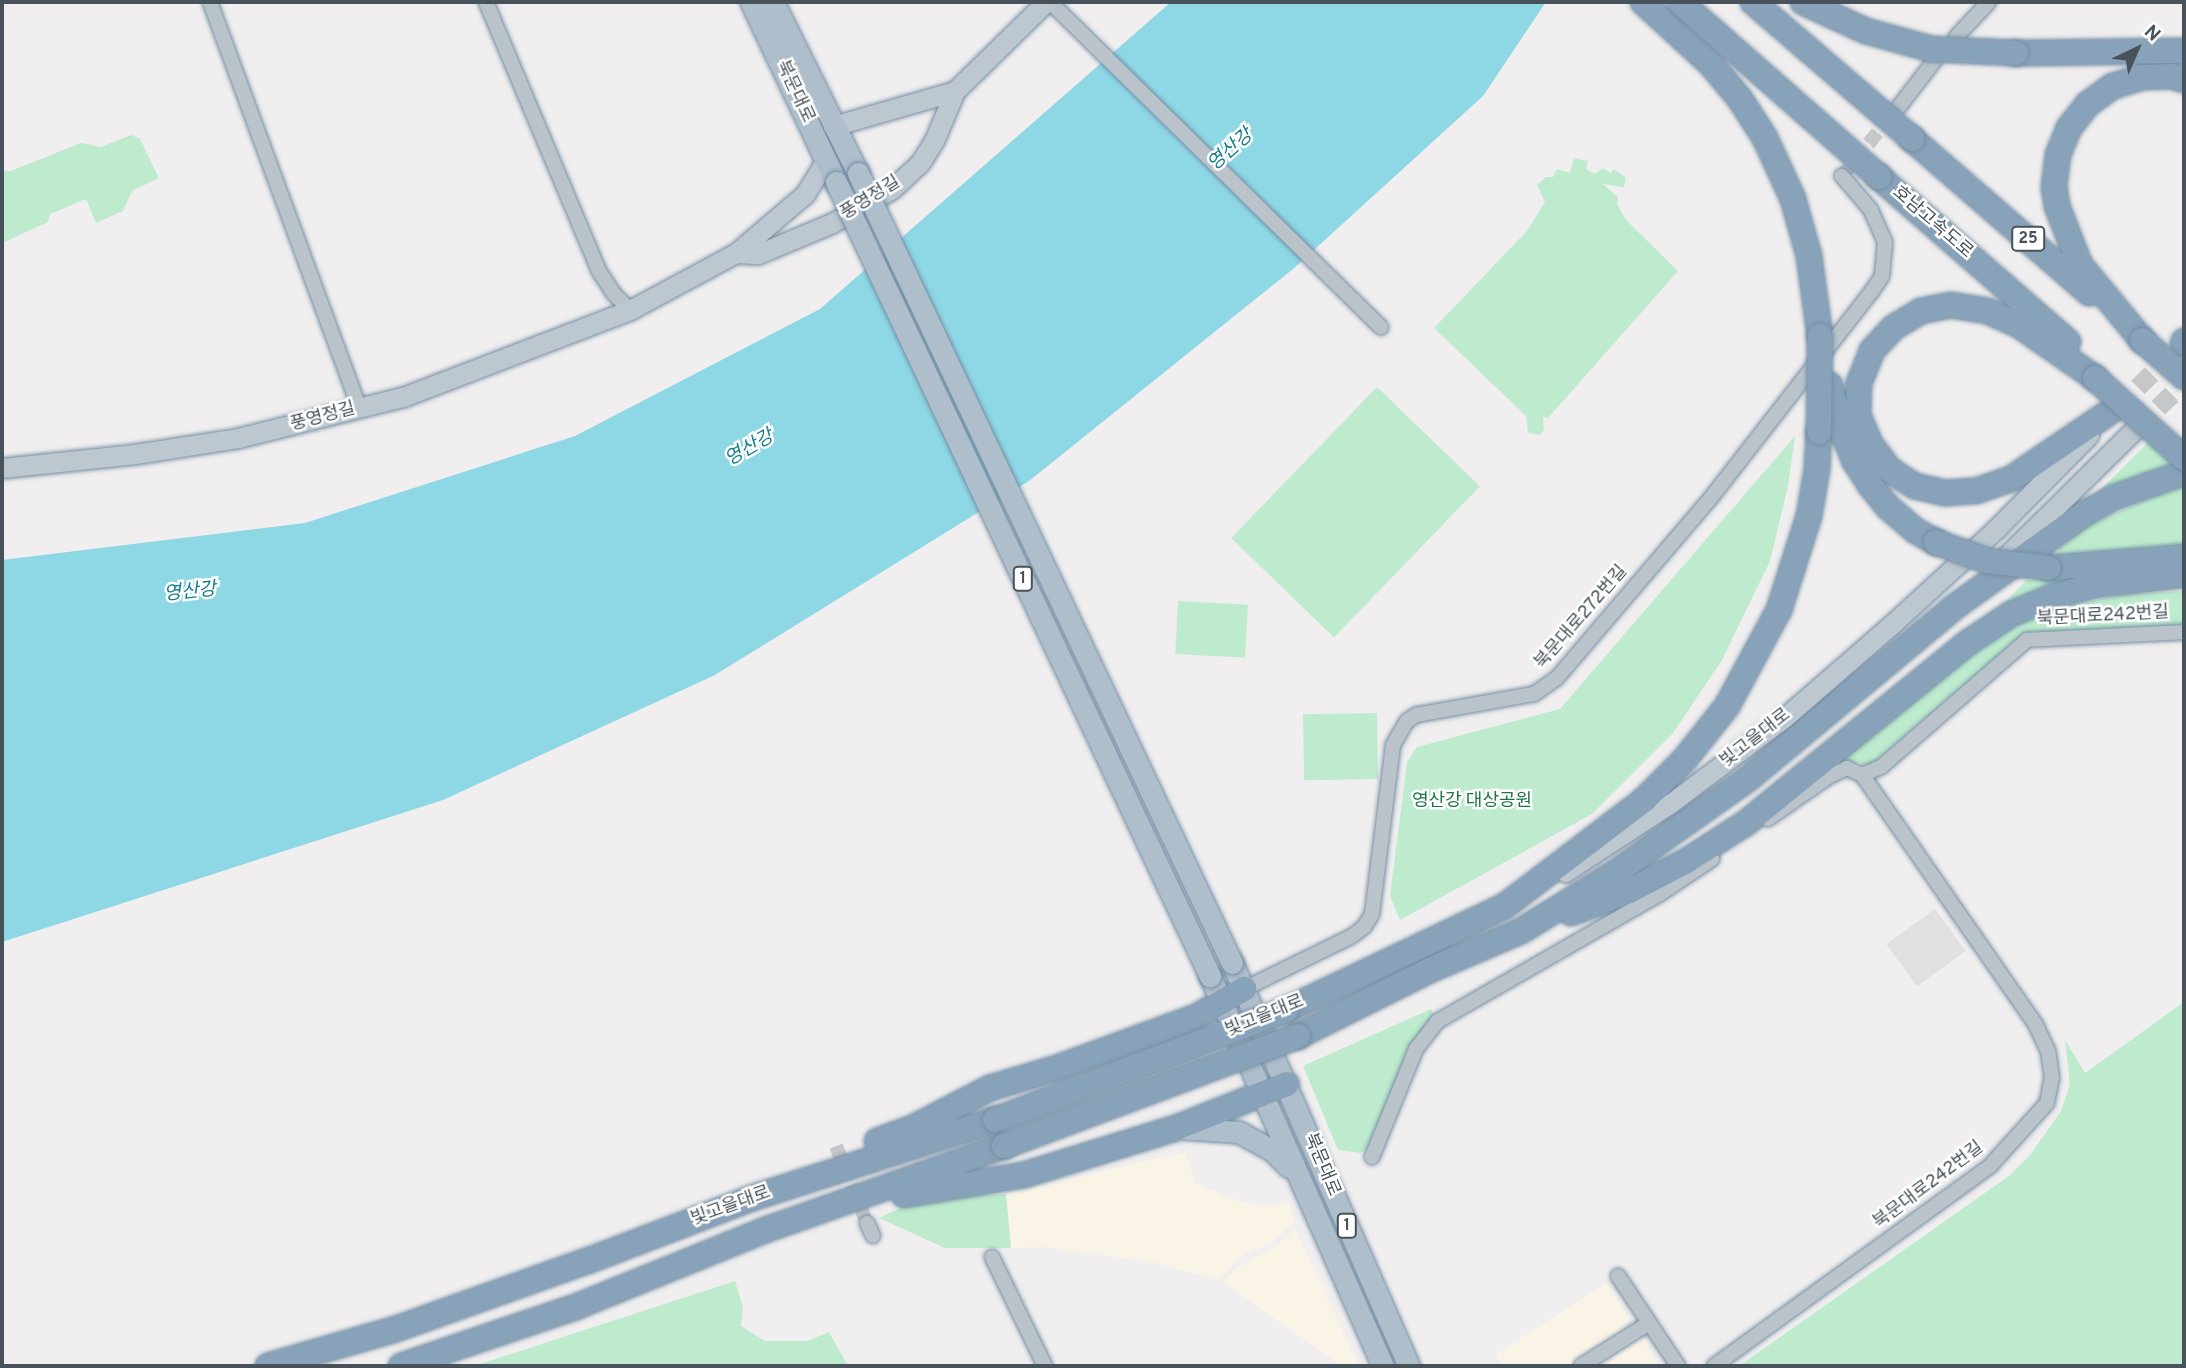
<!DOCTYPE html>
<html>
<head>
<meta charset="utf-8">
<style>
  body { margin:0 }
  #map { position:relative; width:2186px; height:1368px; overflow:hidden; background:#f0eeee; font-family:Overpass,"Noto Sans KR",sans-serif }
  div>[style] { position:absolute }
  [style*='--x'] { left:calc(var(--x)*1px); top:calc(var(--y)*1px); width:calc(var(--w)*1px); rotate:calc(var(--a)*1deg) }
  .commercial>* { inset:0; background:#faf4e7 }
  .education>* { inset:0; background:#e1dfdf; transform-origin:0 0 }
  .green>* { inset:0; background:#beebcd; transform-origin:0 0 }
  .water>* { inset:0; background:#8ed8e5 }
  .street-tunnel>* { height:14px; margin-top:-7px; transform-origin:0; background:repeating-linear-gradient(90deg,#c6c7c9 0 14px,transparent 0 21px) }
  .secondary-tunnel>* { height:19px; margin-top:-9.5px; transform-origin:0; background:repeating-linear-gradient(90deg,#c6c7c9 0 19px,transparent 0 29px) }
  .roads { filter:drop-shadow(0 0 2px #748ea5) drop-shadow(0 0 2px #748ea5) }
  .street>* { height:14px; margin:-7px; padding:0 7px; transform-origin:7px; border-radius:7px; background:#bac3ca }
  .secondary>* { height:19px; margin:-9.5px; padding:0 9.5px; transform-origin:9.5px; border-radius:9.5px; background:#bcc7d0 }
  .primary>* { height:21px; margin:-10.5px; padding:0 10.5px; transform-origin:10.5px; border-radius:10.5px; background:#afbecb }
  .highway>* { height:24px; margin:-12px; padding:0 12px; transform-origin:12px; border-radius:12px; background:#88a3b9 }
  .bridges { filter:drop-shadow(0 0 2px #748ea5) drop-shadow(0 0 2px #748ea5) }
  .primary-bridge>* { height:21px; margin:-10.5px; padding:0 10.5px; transform-origin:10.5px; border-radius:10.5px; background:#afbecb }
  .highway-bridge>* { height:24px; margin:-12px; padding:0 12px; transform-origin:12px; border-radius:12px; background:#88a3b9 }
  span { translate:-50% -50%; white-space:nowrap; text-align:center; line-height:1.15; -webkit-text-stroke:5px #fff; paint-order:stroke }
  .shield-label span { padding:2px 5px; background:#fff; border:2px solid; border-radius:5px; -webkit-text-stroke-width:0 }
  .shield-label { font-size:16px; color:#47525a; font-weight:700 }
  .street-label { font-size:18px; color:#47525a }
  .park-label { font-size:18px; color:#1d7645 }
  .water-label { font-size:19px; color:#167c90; font-style:italic }
  .frame { position:absolute; inset:0; border:4px solid #47525a; pointer-events:none }
  .north { position:absolute; left:2102px; top:14px; width:70px; height:70px; -webkit-text-stroke:5px #fff; paint-order:stroke; rotate:44deg; font-size:19px; font-weight:700; line-height:28px; text-align:center; color:#47525a }
  .north::after { content:''; display:block; margin:auto; width:24px; height:32px; background:#47525a; clip-path:polygon(50% 0,100% 100%,50% 72%,0 100%) }
</style>
</head>
<body>
<div id="map">
  <div class="commercial">
    <i style="clip-path:polygon(1185px 1152px,1195px 1183px,1244px 1203px,1274px 1206px,1288px 1201px,1294px 1221px,1271px 1243px,1243px 1254px,1219px 1280px,1157px 1263px,1044px 1247px,1011px 1248px,1006px 1194px)"></i>
    <i style="clip-path:polygon(1295px 1229px,1359px 1366px,1342px 1366px,1223px 1282px,1237px 1267px,1274px 1248px)"></i>
    <i style="clip-path:polygon(1607px 1283px,1628px 1317px,1625px 1330px,1570px 1366px,1503px 1366px,1495px 1355px)"></i>
    <i style="clip-path:polygon(1633px 1337px,1644px 1339px,1658px 1366px,1589px 1366px)"></i>
  </div>
  <div class="education">
    <i style="left:1935px;top:909px;width:52px;height:60px;rotate:54deg"></i>
  </div>
  <div class="green">
    <i style="clip-path:polygon(131px 135px,140px 139px,159px 178px,132px 191px,123px 211px,96px 223px,86px 199px,50px 214px,48px 222px,2px 243px,2px 171px,11px 171px,81px 143px,101px 147px)"></i>
    <i style="clip-path:polygon(1574px 158px,1588px 161px,1586px 169px,1595px 174px,1603px 168px,1611px 173px,1614px 169px,1626px 178px,1624px 187px,1603px 184px,1618px 197px,1617px 204px,1626px 220px,1678px 271px,1548px 418px,1543px 417px,1544px 430px,1540px 435px,1528px 433px,1526px 416px,1434px 328px,1527px 231px,1545px 202px,1537px 185px,1546px 177px,1553px 177px,1557px 169px,1570px 173px)"></i>
    <i style="left:1377px;top:387px;width:143px;height:210px;rotate:44deg"></i>
    <i style="clip-path:polygon(1795px 436px,1788px 486px,1770px 561px,1722px 660px,1673px 733px,1592px 814px,1400px 920px,1390px 896px,1407px 762px,1417px 747px,1560px 709px)"></i>
    <i style="clip-path:polygon(2154px 437px,2184px 463px,2159px 468px,2103px 492px,2101px 489px)"></i>
    <i style="clip-path:polygon(2184px 482px,2184px 546px,2056px 557px,2059px 549px,2083px 528px)"></i>
    <i style="clip-path:polygon(2089px 578px,2014px 606px,2002px 605px,2027px 580px)"></i>
    <i style="clip-path:polygon(2184px 591px,2184px 624px,2131px 631px,2024px 633px,1870px 766px,1857px 762px,1845px 766px,1838px 760px,2005px 628px,2042px 610px,2128px 594px)"></i>
    <i style="left:1178px;top:601px;width:70px;height:53px;rotate:3deg"></i>
    <i style="left:1377px;top:713px;width:66px;height:74px;rotate:89deg"></i>
    <i style="clip-path:polygon(2184px 1002px,2184px 1366px,1739px 1366px,2009px 1176px,2031px 1154px,2061px 1111px,2070px 1084px,2065px 1040px,2085px 1073px)"></i>
    <i style="clip-path:polygon(1431px 1009px,1435px 1018px,1413px 1044px,1366px 1150px,1360px 1153px,1338px 1150px,1303px 1066px)"></i>
    <i style="clip-path:polygon(1006px 1194px,1011px 1248px,945px 1248px,879px 1218px,922px 1198px)"></i>
    <i style="clip-path:polygon(735px 1281px,743px 1307px,741px 1326px,765px 1341px,808px 1341px,829px 1332px,848px 1366px,474px 1366px)"></i>
  </div>
  <div class="water">
    <i style="clip-path:polygon(1171px 2px,1546px 2px,1483px 96px,1293px 269px,1029px 481px,715px 675px,443px 800px,2px 942px,2px 560px,305px 523px,575px 436px,820px 309px)"></i>
  </div>
  <div class="street-tunnel">
    <i style="--x:1842;--y:176;--w:79;--a:-50.7"></i>
    <i style="--x:836;--y:1146;--w:83;--a:68.1"></i>
  </div>
  <div class="secondary-tunnel">
    <i style="--x:2117;--y:407;--w:79;--a:-44"></i>
    <i style="--x:2137;--y:427;--w:64;--a:-43.1"></i>
  </div>
  <div class="roads">
    <div class="street">
      <i style="--x:210;--y:2;--w:432;--a:69.8"></i>
      <i style="--x:486;--y:2;--w:292;--a:67.2"></i>
      <i style="--x:599;--y:271;--w:27;--a:57"></i>
      <i style="--x:614;--y:294;--w:23;--a:45"></i>
      <i style="--x:1055;--y:7;--w:457;--a:44.5"></i>
      <i style="--x:1956;--y:37;--w:48;--a:-46.7"></i>
      <i style="--x:1898;--y:108;--w:61;--a:-52.4"></i>
      <i style="--x:1862;--y:775;--w:21;--a:-23"></i>
      <i style="--x:1881;--y:767;--w:194;--a:-41"></i>
      <i style="--x:2027;--y:640;--w:157;--a:-2.9"></i>
      <i style="--x:1244;--y:989;--w:120;--a:-26.1"></i>
      <i style="--x:1352;--y:936;--w:15;--a:-37"></i>
      <i style="--x:1364;--y:927;--w:15;--a:-58"></i>
      <i style="--x:1372;--y:914;--w:170;--a:-82.9"></i>
      <i style="--x:1393;--y:745;--w:28;--a:-60"></i>
      <i style="--x:1407;--y:721;--w:11;--a:-34"></i>
      <i style="--x:1416;--y:715;--w:120;--a:-10.1"></i>
      <i style="--x:1534;--y:694;--w:28;--a:-35"></i>
      <i style="--x:1557;--y:678;--w:235;--a:-49.5"></i>
      <i style="--x:1710;--y:499;--w:264;--a:-52.1"></i>
      <i style="--x:1872;--y:291;--w:18;--a:-56"></i>
      <i style="--x:1882;--y:276;--w:34;--a:-85"></i>
      <i style="--x:1885;--y:242;--w:35;--a:-114"></i>
      <i style="--x:1871;--y:210;--w:45;--a:-130.5"></i>
      <i style="--x:1372;--y:1157;--w:117;--a:-67.8"></i>
      <i style="--x:1416;--y:1049;--w:36;--a:-52"></i>
      <i style="--x:1438;--y:1021;--w:256;--a:-29.8"></i>
      <i style="--x:1660;--y:894;--w:63;--a:-33.9"></i>
      <i style="--x:867;--y:1223;--w:14;--a:65"></i>
      <i style="--x:992;--y:1257;--w:121;--a:64.1"></i>
      <i style="--x:1618;--y:1276;--w:108;--a:56.3"></i>
      <i style="--x:1581;--y:1366;--w:80;--a:-32.3"></i>
      <i style="--x:1714;--y:1366;--w:341;--a:-35.9"></i>
      <i style="--x:1990;--y:1166;--w:85;--a:-47.9"></i>
      <i style="--x:2047;--y:1103;--w:25;--a:-79"></i>
      <i style="--x:2052;--y:1078;--w:27;--a:-98"></i>
      <i style="--x:2048;--y:1051;--w:29;--a:-115"></i>
      <i style="--x:2036;--y:1025;--w:305;--a:-124.8"></i>
      <i style="--x:1862;--y:775;--w:17;--a:-155"></i>
      <i style="--x:1847;--y:768;--w:21;--a:155"></i>
      <i style="--x:1828;--y:777;--w:73;--a:145"></i>
    </div>
    <div class="secondary">
      <i style="--x:833;--y:126;--w:127;--a:-16"></i>
      <i style="--x:736;--y:253;--w:91;--a:-40.5"></i>
      <i style="--x:805;--y:194;--w:39;--a:-58"></i>
      <i style="--x:2;--y:468;--w:134;--a:-6"></i>
      <i style="--x:135;--y:454;--w:104;--a:-8.8"></i>
      <i style="--x:238;--y:438;--w:170;--a:-14"></i>
      <i style="--x:403;--y:397;--w:243;--a:-21"></i>
      <i style="--x:630;--y:310;--w:120;--a:-28.3"></i>
      <i style="--x:736;--y:253;--w:22;--a:3"></i>
      <i style="--x:758;--y:254;--w:80;--a:-22.7"></i>
      <i style="--x:832;--y:223;--w:69;--a:-29.5"></i>
      <i style="--x:892;--y:189;--w:38;--a:-43"></i>
      <i style="--x:920;--y:163;--w:26;--a:-58"></i>
      <i style="--x:934;--y:141;--w:54;--a:-67.2"></i>
      <i style="--x:955;--y:91;--w:127;--a:-44.4"></i>
      <i style="--x:1994;--y:568;--w:201;--a:-44.6"></i>
      <i style="--x:1565;--y:872;--w:126;--a:-33.1"></i>
      <i style="--x:1671;--y:803;--w:141;--a:-37"></i>
      <i style="--x:1784;--y:718;--w:142;--a:-41"></i>
      <i style="--x:1891;--y:625;--w:142;--a:-42.4"></i>
      <i style="--x:1996;--y:529;--w:132;--a:-45.3"></i>
    </div>
    <div class="primary">
      <i style="--x:751;--y:2;--w:199;--a:64.7"></i>
      <i style="--x:773;--y:2;--w:191;--a:63.6"></i>
      <i style="--x:1232;--y:963;--w:440;--a:66.3"></i>
      <i style="--x:1210;--y:976;--w:427;--a:66.1"></i>
      <i style="--x:1181;--y:1128;--w:58;--a:3.9"></i>
      <i style="--x:1239;--y:1132;--w:38;--a:29"></i>
      <i style="--x:1272;--y:1150;--w:23;--a:45"></i>
    </div>
    <div class="highway">
      <i style="--x:1643;--y:2;--w:92;--a:42.4"></i>
      <i style="--x:1711;--y:64;--w:45;--a:50.4"></i>
      <i style="--x:1740;--y:99;--w:46;--a:57.3"></i>
      <i style="--x:1765;--y:138;--w:67;--a:65.3"></i>
      <i style="--x:1793;--y:199;--w:59;--a:74.3"></i>
      <i style="--x:1809;--y:256;--w:81;--a:82.2"></i>
      <i style="--x:2016;--y:53;--w:168;--a:-0.7"></i>
      <i style="--x:1912;--y:139;--w:235;--a:41"></i>
      <i style="--x:1879;--y:177;--w:251;--a:41.1"></i>
      <i style="--x:2142;--y:340;--w:97;--a:-129.6"></i>
      <i style="--x:2080;--y:265;--w:63;--a:-111.3"></i>
      <i style="--x:2057;--y:206;--w:19;--a:-99"></i>
      <i style="--x:2054;--y:187;--w:32;--a:-83"></i>
      <i style="--x:2058;--y:155;--w:29;--a:-68"></i>
      <i style="--x:2069;--y:128;--w:31;--a:-52"></i>
      <i style="--x:2088;--y:104;--w:31;--a:-36"></i>
      <i style="--x:2113;--y:86;--w:30;--a:-17"></i>
      <i style="--x:2142;--y:77;--w:29;--a:-2"></i>
      <i style="--x:2171;--y:76;--w:14;--a:17"></i>
      <i style="--x:2183;--y:344;--w:3;--a:-72"></i>
      <i style="--x:2095;--y:378;--w:93;--a:-145.1"></i>
      <i style="--x:2019;--y:325;--w:34;--a:-156"></i>
      <i style="--x:1988;--y:311;--w:37;--a:-171"></i>
      <i style="--x:1951;--y:305;--w:31;--a:169"></i>
      <i style="--x:1921;--y:311;--w:31;--a:149"></i>
      <i style="--x:1894;--y:327;--w:33;--a:133"></i>
      <i style="--x:1872;--y:351;--w:35;--a:112"></i>
      <i style="--x:1859;--y:383;--w:32;--a:92"></i>
      <i style="--x:1858;--y:415;--w:33;--a:67"></i>
      <i style="--x:1871;--y:445;--w:31;--a:53"></i>
      <i style="--x:1890;--y:470;--w:30;--a:33"></i>
      <i style="--x:1915;--y:486;--w:31;--a:13"></i>
      <i style="--x:1945;--y:493;--w:31;--a:-4"></i>
      <i style="--x:1976;--y:491;--w:37;--a:-19"></i>
      <i style="--x:2011;--y:479;--w:128;--a:-34.2"></i>
      <i style="--x:1830;--y:385;--w:41;--a:76"></i>
      <i style="--x:1840;--y:425;--w:38;--a:68"></i>
      <i style="--x:1854;--y:460;--w:30;--a:57"></i>
      <i style="--x:1870;--y:485;--w:28;--a:51"></i>
      <i style="--x:1888;--y:507;--w:37;--a:41"></i>
      <i style="--x:1916;--y:531;--w:23;--a:29"></i>
      <i style="--x:2049;--y:568;--w:135;--a:-4.7"></i>
      <i style="--x:1571;--y:913;--w:62;--a:-20.8"></i>
      <i style="--x:1629;--y:891;--w:63;--a:-27.4"></i>
      <i style="--x:1685;--y:862;--w:72;--a:-32.6"></i>
      <i style="--x:1746;--y:823;--w:287;--a:-39.1"></i>
      <i style="--x:1969;--y:642;--w:50;--a:-33.7"></i>
      <i style="--x:2011;--y:614;--w:44;--a:-22.5"></i>
      <i style="--x:2052;--y:597;--w:46;--a:-15.3"></i>
      <i style="--x:2096;--y:585;--w:89;--a:-6.5"></i>
      <i style="--x:1286;--y:1010;--w:242;--a:-25.4"></i>
      <i style="--x:1505;--y:906;--w:175;--a:-37.3"></i>
      <i style="--x:1644;--y:800;--w:58;--a:-45"></i>
      <i style="--x:1685;--y:759;--w:68;--a:-51.6"></i>
      <i style="--x:1727;--y:706;--w:109;--a:-61.6"></i>
      <i style="--x:1779;--y:610;--w:99;--a:-72.3"></i>
      <i style="--x:1809;--y:516;--w:48;--a:-80.3"></i>
      <i style="--x:1817;--y:469;--w:37;--a:-87"></i>
      <i style="--x:1298;--y:1036;--w:148;--a:-26.6"></i>
      <i style="--x:1430;--y:970;--w:99;--a:-23.2"></i>
      <i style="--x:1521;--y:931;--w:114;--a:-31.7"></i>
      <i style="--x:1618;--y:871;--w:159;--a:-35.3"></i>
      <i style="--x:1748;--y:779;--w:267;--a:-39.8"></i>
      <i style="--x:1953;--y:608;--w:161;--a:-35.7"></i>
      <i style="--x:2084;--y:514;--w:35;--a:-29"></i>
      <i style="--x:2115;--y:497;--w:72;--a:-19.4"></i>
      <i style="--x:877;--y:1141;--w:40;--a:-20.2"></i>
      <i style="--x:915;--y:1127;--w:85;--a:-27.5"></i>
      <i style="--x:990;--y:1088;--w:70;--a:-16.6"></i>
      <i style="--x:1057;--y:1068;--w:148;--a:-20.1"></i>
      <i style="--x:1196;--y:1017;--w:56;--a:-30.3"></i>
      <i style="--x:904;--y:1195;--w:122;--a:-9.5"></i>
      <i style="--x:1024;--y:1175;--w:159;--a:-17.2"></i>
      <i style="--x:1176;--y:1128;--w:119;--a:-21.6"></i>
      <i style="--x:268;--y:1366;--w:130;--a:-16.1"></i>
      <i style="--x:393;--y:1330;--w:209;--a:-19.6"></i>
      <i style="--x:590;--y:1260;--w:173;--a:-20.9"></i>
      <i style="--x:752;--y:1198;--w:255;--a:-17.8"></i>
      <i style="--x:401;--y:1366;--w:187;--a:-18.7"></i>
      <i style="--x:578;--y:1306;--w:202;--a:-22.1"></i>
      <i style="--x:765;--y:1230;--w:253;--a:-19.4"></i>
    </div>
  </div>
  <div class="bridges">
    <div class="primary-bridge">
      <i style="--x:858;--y:173;--w:874;--a:64.67"></i>
      <i style="--x:836;--y:182;--w:878;--a:64.78"></i>
    </div>
    <div class="highway-bridge">
      <i style="--x:1680;--y:2;--w:265;--a:41.3"></i>
      <i style="--x:1753;--y:2;--w:210;--a:40.7"></i>
      <i style="--x:1803;--y:2;--w:69;--a:24.7"></i>
      <i style="--x:1866;--y:31;--w:67;--a:15.5"></i>
      <i style="--x:1931;--y:49;--w:85;--a:2.7"></i>
      <i style="--x:2142;--y:340;--w:56;--a:41.4"></i>
      <i style="--x:2095;--y:378;--w:120;--a:42"></i>
      <i style="--x:1819;--y:432;--w:96;--a:-89.4"></i>
      <i style="--x:1936;--y:542;--w:54;--a:20.4"></i>
      <i style="--x:1987;--y:561;--w:62;--a:6.4"></i>
      <i style="--x:995;--y:1120;--w:311;--a:-20.7"></i>
      <i style="--x:1004;--y:1146;--w:314;--a:-20.5"></i>
    </div>
  </div>
  <div class="shield-label">
    <span style="left:2028px;top:239px">25</span>
    <span style="left:1023px;top:579px">1</span>
    <span style="left:1347px;top:1226px">1</span>
  </div>
  <div class="street-label">
    <span style="left:794px;top:92px;rotate:65deg">북문대로</span>
    <span style="left:871px;top:199px;rotate:-32deg">풍영정길</span>
    <span style="left:1932px;top:223px;rotate:41deg">호남고속도로</span>
    <span style="left:323px;top:418px;rotate:-15deg">풍영정길</span>
    <span style="left:2103px;top:617px;rotate:-3deg">북문대로242번길</span>
    <span style="left:1582px;top:618px;rotate:-49deg">북문대로272번길</span>
    <span style="left:1756px;top:739px;rotate:-38deg">빛고을대로</span>
    <span style="left:1265px;top:1017px;rotate:-22deg">빛고을대로</span>
    <span style="left:1321px;top:1165px;rotate:67deg">북문대로</span>
    <span style="left:1929px;top:1186px;rotate:-37deg">북문대로242번길</span>
    <span style="left:731px;top:1207px;rotate:-20deg">빛고을대로</span>
  </div>
  <div class="park-label">
    <span style="left:1472px;top:802px">영산강 대상공원</span>
  </div>
  <div class="water-label">
    <span style="left:1231px;top:151px;rotate:-41deg">영산강</span>
    <span style="left:750px;top:449px;rotate:-30deg">영산강</span>
    <span style="left:190px;top:593px;rotate:-6deg">영산강</span>
  </div>
  <div class="frame"></div>
  <div class="north">N</div>
</div>
</body>
</html>
